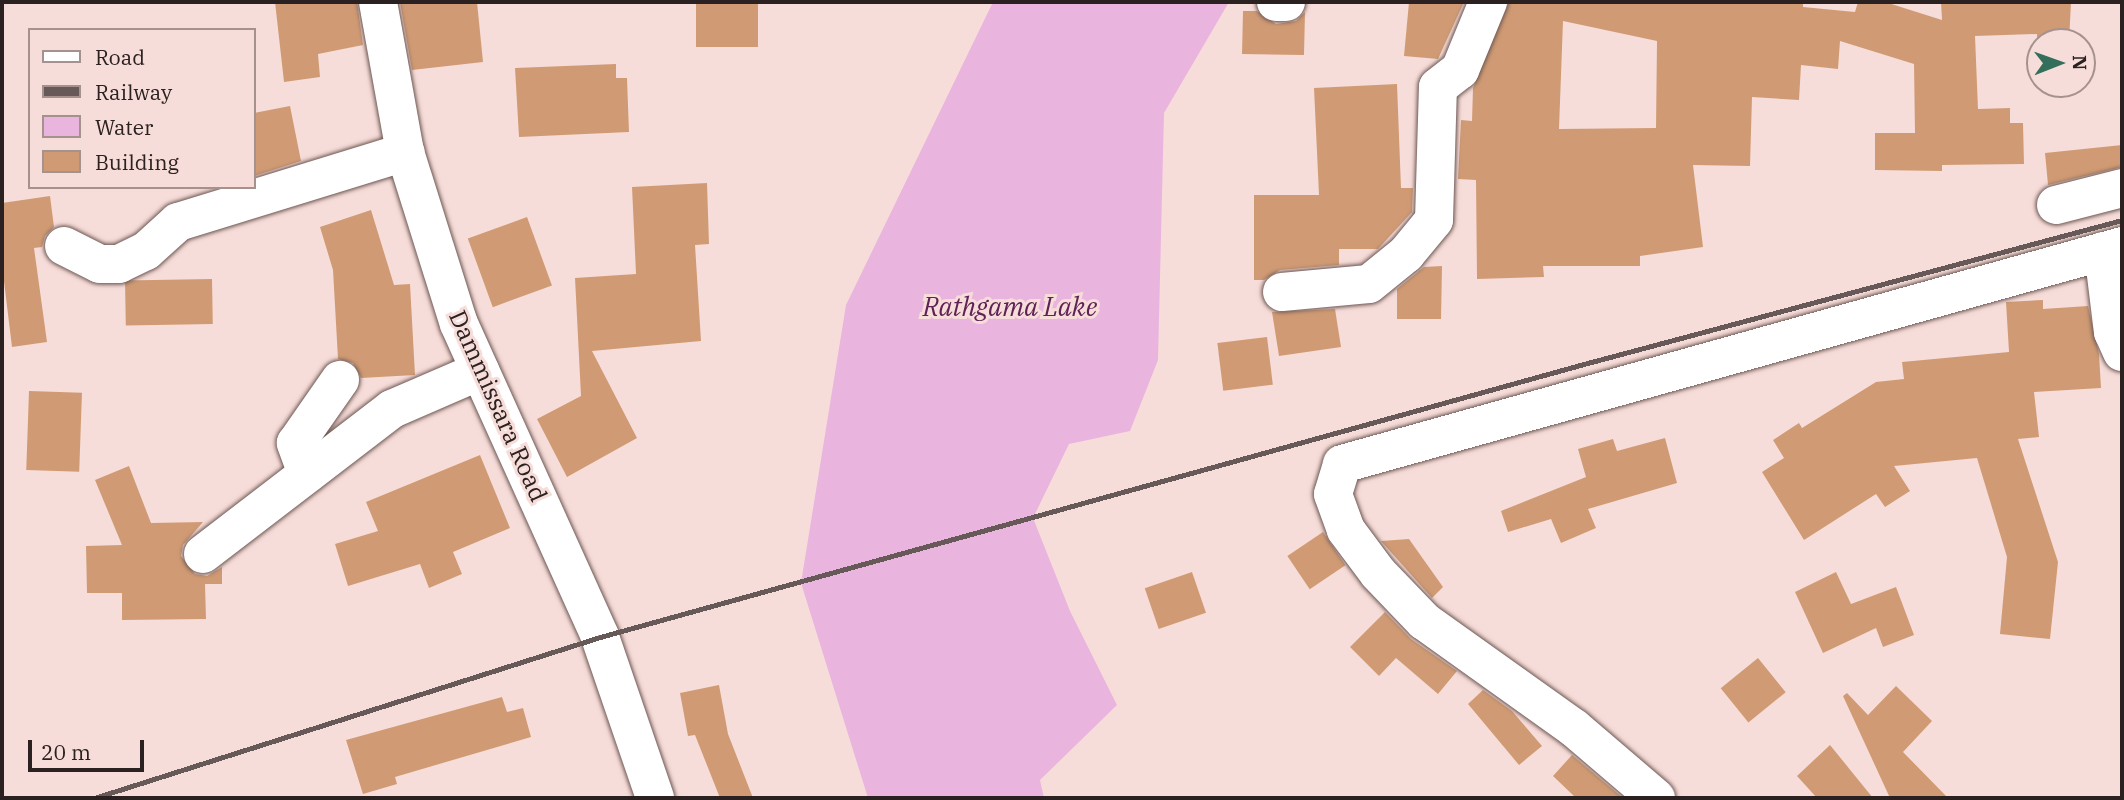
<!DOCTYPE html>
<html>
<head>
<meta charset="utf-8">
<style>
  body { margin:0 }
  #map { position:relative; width:2124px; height:800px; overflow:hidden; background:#f7ddd9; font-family:"IBM Plex Serif",serif }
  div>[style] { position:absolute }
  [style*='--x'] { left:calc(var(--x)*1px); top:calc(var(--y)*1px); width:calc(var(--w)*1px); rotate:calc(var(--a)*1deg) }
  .water>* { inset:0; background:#e9b4de }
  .building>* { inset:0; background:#d09b74; transform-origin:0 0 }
  .roads { filter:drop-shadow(0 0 2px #6c5652) drop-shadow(0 0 2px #6c5652) }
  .minor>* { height:38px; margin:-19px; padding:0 19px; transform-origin:19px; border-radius:19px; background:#fff }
  .rail>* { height:5px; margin:-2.5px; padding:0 2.5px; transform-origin:2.5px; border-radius:2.5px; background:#675957 }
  span { translate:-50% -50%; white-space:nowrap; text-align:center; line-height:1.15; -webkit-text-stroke:6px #f7ddd9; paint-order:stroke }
  .street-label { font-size:24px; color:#2b2120 }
  .water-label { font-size:26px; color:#5f2256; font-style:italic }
  .frame { position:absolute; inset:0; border:4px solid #2b2120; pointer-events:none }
  .legend { position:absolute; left:28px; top:28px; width:228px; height:161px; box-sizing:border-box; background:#f7ddd9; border:2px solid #a5928f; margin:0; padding:9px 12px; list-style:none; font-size:21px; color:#2b2120 }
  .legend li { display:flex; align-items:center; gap:14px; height:35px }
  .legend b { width:35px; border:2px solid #a5928f }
  .north { position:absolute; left:2026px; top:28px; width:70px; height:70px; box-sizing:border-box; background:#f7ddd9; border:2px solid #a5928f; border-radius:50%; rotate:89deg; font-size:19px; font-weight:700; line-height:28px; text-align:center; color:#2b2120 }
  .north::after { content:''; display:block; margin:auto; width:24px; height:32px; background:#336f5a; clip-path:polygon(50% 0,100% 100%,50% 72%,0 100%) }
  .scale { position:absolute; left:28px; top:740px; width:116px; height:32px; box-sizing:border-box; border:4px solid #2b2120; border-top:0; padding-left:9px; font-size:21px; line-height:24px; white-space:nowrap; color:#2b2120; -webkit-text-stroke:5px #f7ddd9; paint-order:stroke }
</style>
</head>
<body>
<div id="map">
  <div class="water">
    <i style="clip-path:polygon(993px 2px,1229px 2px,1164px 113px,1158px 360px,1130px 431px,1069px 444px,1033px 518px,1070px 611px,1117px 705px,1040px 780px,1044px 798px,868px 798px,801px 583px,846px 305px)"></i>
  </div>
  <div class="building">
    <i style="clip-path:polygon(275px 2px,357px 2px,363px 45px,318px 54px,320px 77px,284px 82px)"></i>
    <i style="clip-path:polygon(400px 2px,477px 2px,483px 62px,412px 70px)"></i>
    <i style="left:696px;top:2px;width:62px;height:45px"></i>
    <i style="clip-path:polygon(1409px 2px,1464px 2px,1438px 59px,1404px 56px)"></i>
    <i style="clip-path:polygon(evenodd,1509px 2px,1803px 2px,1803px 7px,1855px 12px,1858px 2px,1885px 2px,1942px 20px,1941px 2px,2071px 2px,2069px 42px,2037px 42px,2037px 34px,1975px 36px,1978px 109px,2010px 108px,2010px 123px,2023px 123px,2024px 164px,1942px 165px,1942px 171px,1875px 170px,1875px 133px,1915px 133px,1914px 64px,1840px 41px,1838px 69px,1801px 65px,1799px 100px,1752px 97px,1750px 166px,1693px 165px,1703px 247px,1640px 256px,1640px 266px,1543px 266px,1544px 277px,1477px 279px,1476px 180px,1458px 179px,1461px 120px,1472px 121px,1473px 88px,1509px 2px,1563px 21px,1657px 41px,1656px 128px,1559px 129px,1563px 21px)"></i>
    <i style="clip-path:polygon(1243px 11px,1257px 11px,1276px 24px,1296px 21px,1305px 12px,1304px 55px,1242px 54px)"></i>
    <i style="clip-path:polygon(616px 64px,616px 78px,627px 78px,629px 132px,519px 137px,515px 68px)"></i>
    <i style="clip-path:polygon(1397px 84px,1401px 188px,1413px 188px,1412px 212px,1378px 249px,1339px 249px,1339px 265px,1280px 270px,1264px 280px,1254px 280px,1254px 195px,1319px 195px,1314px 88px)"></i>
    <i style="clip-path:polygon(290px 106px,301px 161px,254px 176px,254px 113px)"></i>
    <i style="clip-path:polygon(2122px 145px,2122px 167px,2048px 185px,2045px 153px)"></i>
    <i style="clip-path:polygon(707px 183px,709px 244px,695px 245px,701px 341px,592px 351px,637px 438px,567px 477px,537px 419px,581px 396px,575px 278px,636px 274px,632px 187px)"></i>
    <i style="clip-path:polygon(50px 196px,54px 227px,45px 236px,42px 247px,34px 248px,47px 342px,12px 347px,2px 265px,2px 203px)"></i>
    <i style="clip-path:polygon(371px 210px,394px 285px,410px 284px,415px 375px,361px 378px,353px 363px,338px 359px,333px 270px,320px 227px)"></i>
    <i style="left:527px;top:217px;width:73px;height:63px;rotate:70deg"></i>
    <i style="clip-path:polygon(1442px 266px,1441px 319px,1397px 319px,1397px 289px,1424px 267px)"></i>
    <i style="left:212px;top:279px;width:45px;height:87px;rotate:89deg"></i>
    <i style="clip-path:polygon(2043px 300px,2043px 309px,2088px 306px,2099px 354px,2101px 388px,2034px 392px,2039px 437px,2018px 439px,2058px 562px,2050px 639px,2000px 634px,2007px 557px,1977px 458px,1894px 466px,1910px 491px,1885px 507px,1876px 494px,1804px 540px,1762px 472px,1784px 458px,1773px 440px,1799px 423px,1802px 428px,1876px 382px,1904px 379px,1902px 362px,2009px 352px,2006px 302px)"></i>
    <i style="clip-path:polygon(1335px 309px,1341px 347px,1279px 356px,1272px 312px)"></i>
    <i style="left:1267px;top:337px;width:48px;height:50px;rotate:83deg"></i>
    <i style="left:29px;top:391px;width:53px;height:79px;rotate:2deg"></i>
    <i style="clip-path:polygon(1665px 438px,1677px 483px,1588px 509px,1596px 528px,1561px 543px,1551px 519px,1508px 532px,1501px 511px,1586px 477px,1578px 449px,1613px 439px,1617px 451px)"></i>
    <i style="clip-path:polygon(480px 455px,510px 528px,453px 552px,462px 574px,429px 588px,420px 564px,348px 586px,335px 544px,378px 531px,366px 502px)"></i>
    <i style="clip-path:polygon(129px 466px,151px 523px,203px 522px,183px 545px,181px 556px,195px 574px,207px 576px,222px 567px,222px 584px,205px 584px,206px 619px,122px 620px,122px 593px,87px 593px,86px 546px,122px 545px,95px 480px)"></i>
    <i style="left:1323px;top:532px;width:40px;height:43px;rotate:56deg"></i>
    <i style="clip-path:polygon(1409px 539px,1443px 587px,1432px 598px,1381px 541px)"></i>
    <i style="left:1192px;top:572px;width:43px;height:50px;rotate:71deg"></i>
    <i style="clip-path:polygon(1836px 572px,1851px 604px,1896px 587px,1914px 635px,1883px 647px,1876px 628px,1823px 653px,1795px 592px)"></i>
    <i style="clip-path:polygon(1385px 612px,1411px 639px,1457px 671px,1438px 694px,1396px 658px,1379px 676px,1350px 647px)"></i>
    <i style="left:1758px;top:658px;width:44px;height:48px;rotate:51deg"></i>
    <i style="clip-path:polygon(719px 685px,728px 734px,753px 798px,720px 798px,695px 735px,688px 736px,680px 693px)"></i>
    <i style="clip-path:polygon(1896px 686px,1932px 721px,1903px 752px,1948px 798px,1890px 798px,1843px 696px,1847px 693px,1868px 715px)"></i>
    <i style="clip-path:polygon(1483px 690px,1512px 711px,1542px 746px,1519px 765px,1468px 704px)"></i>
    <i style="clip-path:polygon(502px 697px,507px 712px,523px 708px,531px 737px,395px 777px,397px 784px,363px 794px,346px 740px)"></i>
    <i style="clip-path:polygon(1830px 745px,1873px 798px,1817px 798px,1797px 776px)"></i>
    <i style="clip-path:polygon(1572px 755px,1623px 798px,1576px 798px,1553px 776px)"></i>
  </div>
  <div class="roads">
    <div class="minor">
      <i style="--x:378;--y:2;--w:152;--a:79.8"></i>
      <i style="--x:405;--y:152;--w:180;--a:72.6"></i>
      <i style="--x:459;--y:324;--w:343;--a:65.7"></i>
      <i style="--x:600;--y:637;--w:170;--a:71.1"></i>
      <i style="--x:1276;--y:2;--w:10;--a:0"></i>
      <i style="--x:2056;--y:205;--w:68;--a:-14.4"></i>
      <i style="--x:64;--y:246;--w:40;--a:26.6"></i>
      <i style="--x:100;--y:264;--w:19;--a:0"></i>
      <i style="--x:119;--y:264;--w:30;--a:-26"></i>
      <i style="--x:146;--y:251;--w:43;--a:-42.2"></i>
      <i style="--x:178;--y:222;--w:238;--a:-17.1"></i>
      <i style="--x:2103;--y:251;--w:82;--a:83"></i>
      <i style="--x:2113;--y:332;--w:22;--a:66"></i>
      <i style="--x:1282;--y:292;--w:87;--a:-5.3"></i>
      <i style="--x:1369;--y:284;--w:48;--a:-39"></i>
      <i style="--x:1406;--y:254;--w:44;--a:-50.5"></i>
      <i style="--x:1434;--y:220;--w:133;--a:-88.3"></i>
      <i style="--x:1438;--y:87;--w:28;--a:-38"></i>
      <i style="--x:1460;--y:70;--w:74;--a:-67.6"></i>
      <i style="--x:307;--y:474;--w:33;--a:-110"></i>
      <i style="--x:296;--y:443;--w:77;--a:-55.1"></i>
      <i style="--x:203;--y:554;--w:238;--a:-37.5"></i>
      <i style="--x:392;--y:409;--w:96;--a:-23.4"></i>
      <i style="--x:1656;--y:798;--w:108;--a:-139.5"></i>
      <i style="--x:1574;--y:728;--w:184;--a:-144.5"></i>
      <i style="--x:1424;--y:621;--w:66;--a:-133.8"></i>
      <i style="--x:1378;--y:573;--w:54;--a:-126.7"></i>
      <i style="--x:1346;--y:530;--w:38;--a:-110"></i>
      <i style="--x:1333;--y:494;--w:31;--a:-73"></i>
      <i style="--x:1342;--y:464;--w:810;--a:-15.61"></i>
    </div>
  </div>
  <div class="rail">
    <i style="--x:94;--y:798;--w:531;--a:-17.65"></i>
    <i style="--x:600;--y:637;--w:1017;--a:-15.51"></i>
    <i style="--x:1580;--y:365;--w:561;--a:-14.98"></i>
  </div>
  <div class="street-label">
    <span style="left:498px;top:406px;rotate:66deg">Dammissara Road</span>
  </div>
  <div class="water-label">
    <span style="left:1010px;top:307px">Rathgama Lake</span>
  </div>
  <div class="frame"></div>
  <ul class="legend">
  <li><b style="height:9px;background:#fff"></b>Road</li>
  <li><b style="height:9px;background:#675957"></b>Railway</li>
  <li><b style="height:19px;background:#e9b4de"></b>Water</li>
  <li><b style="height:19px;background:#d09b74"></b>Building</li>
  </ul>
  <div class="north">N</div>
  <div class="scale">20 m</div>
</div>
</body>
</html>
